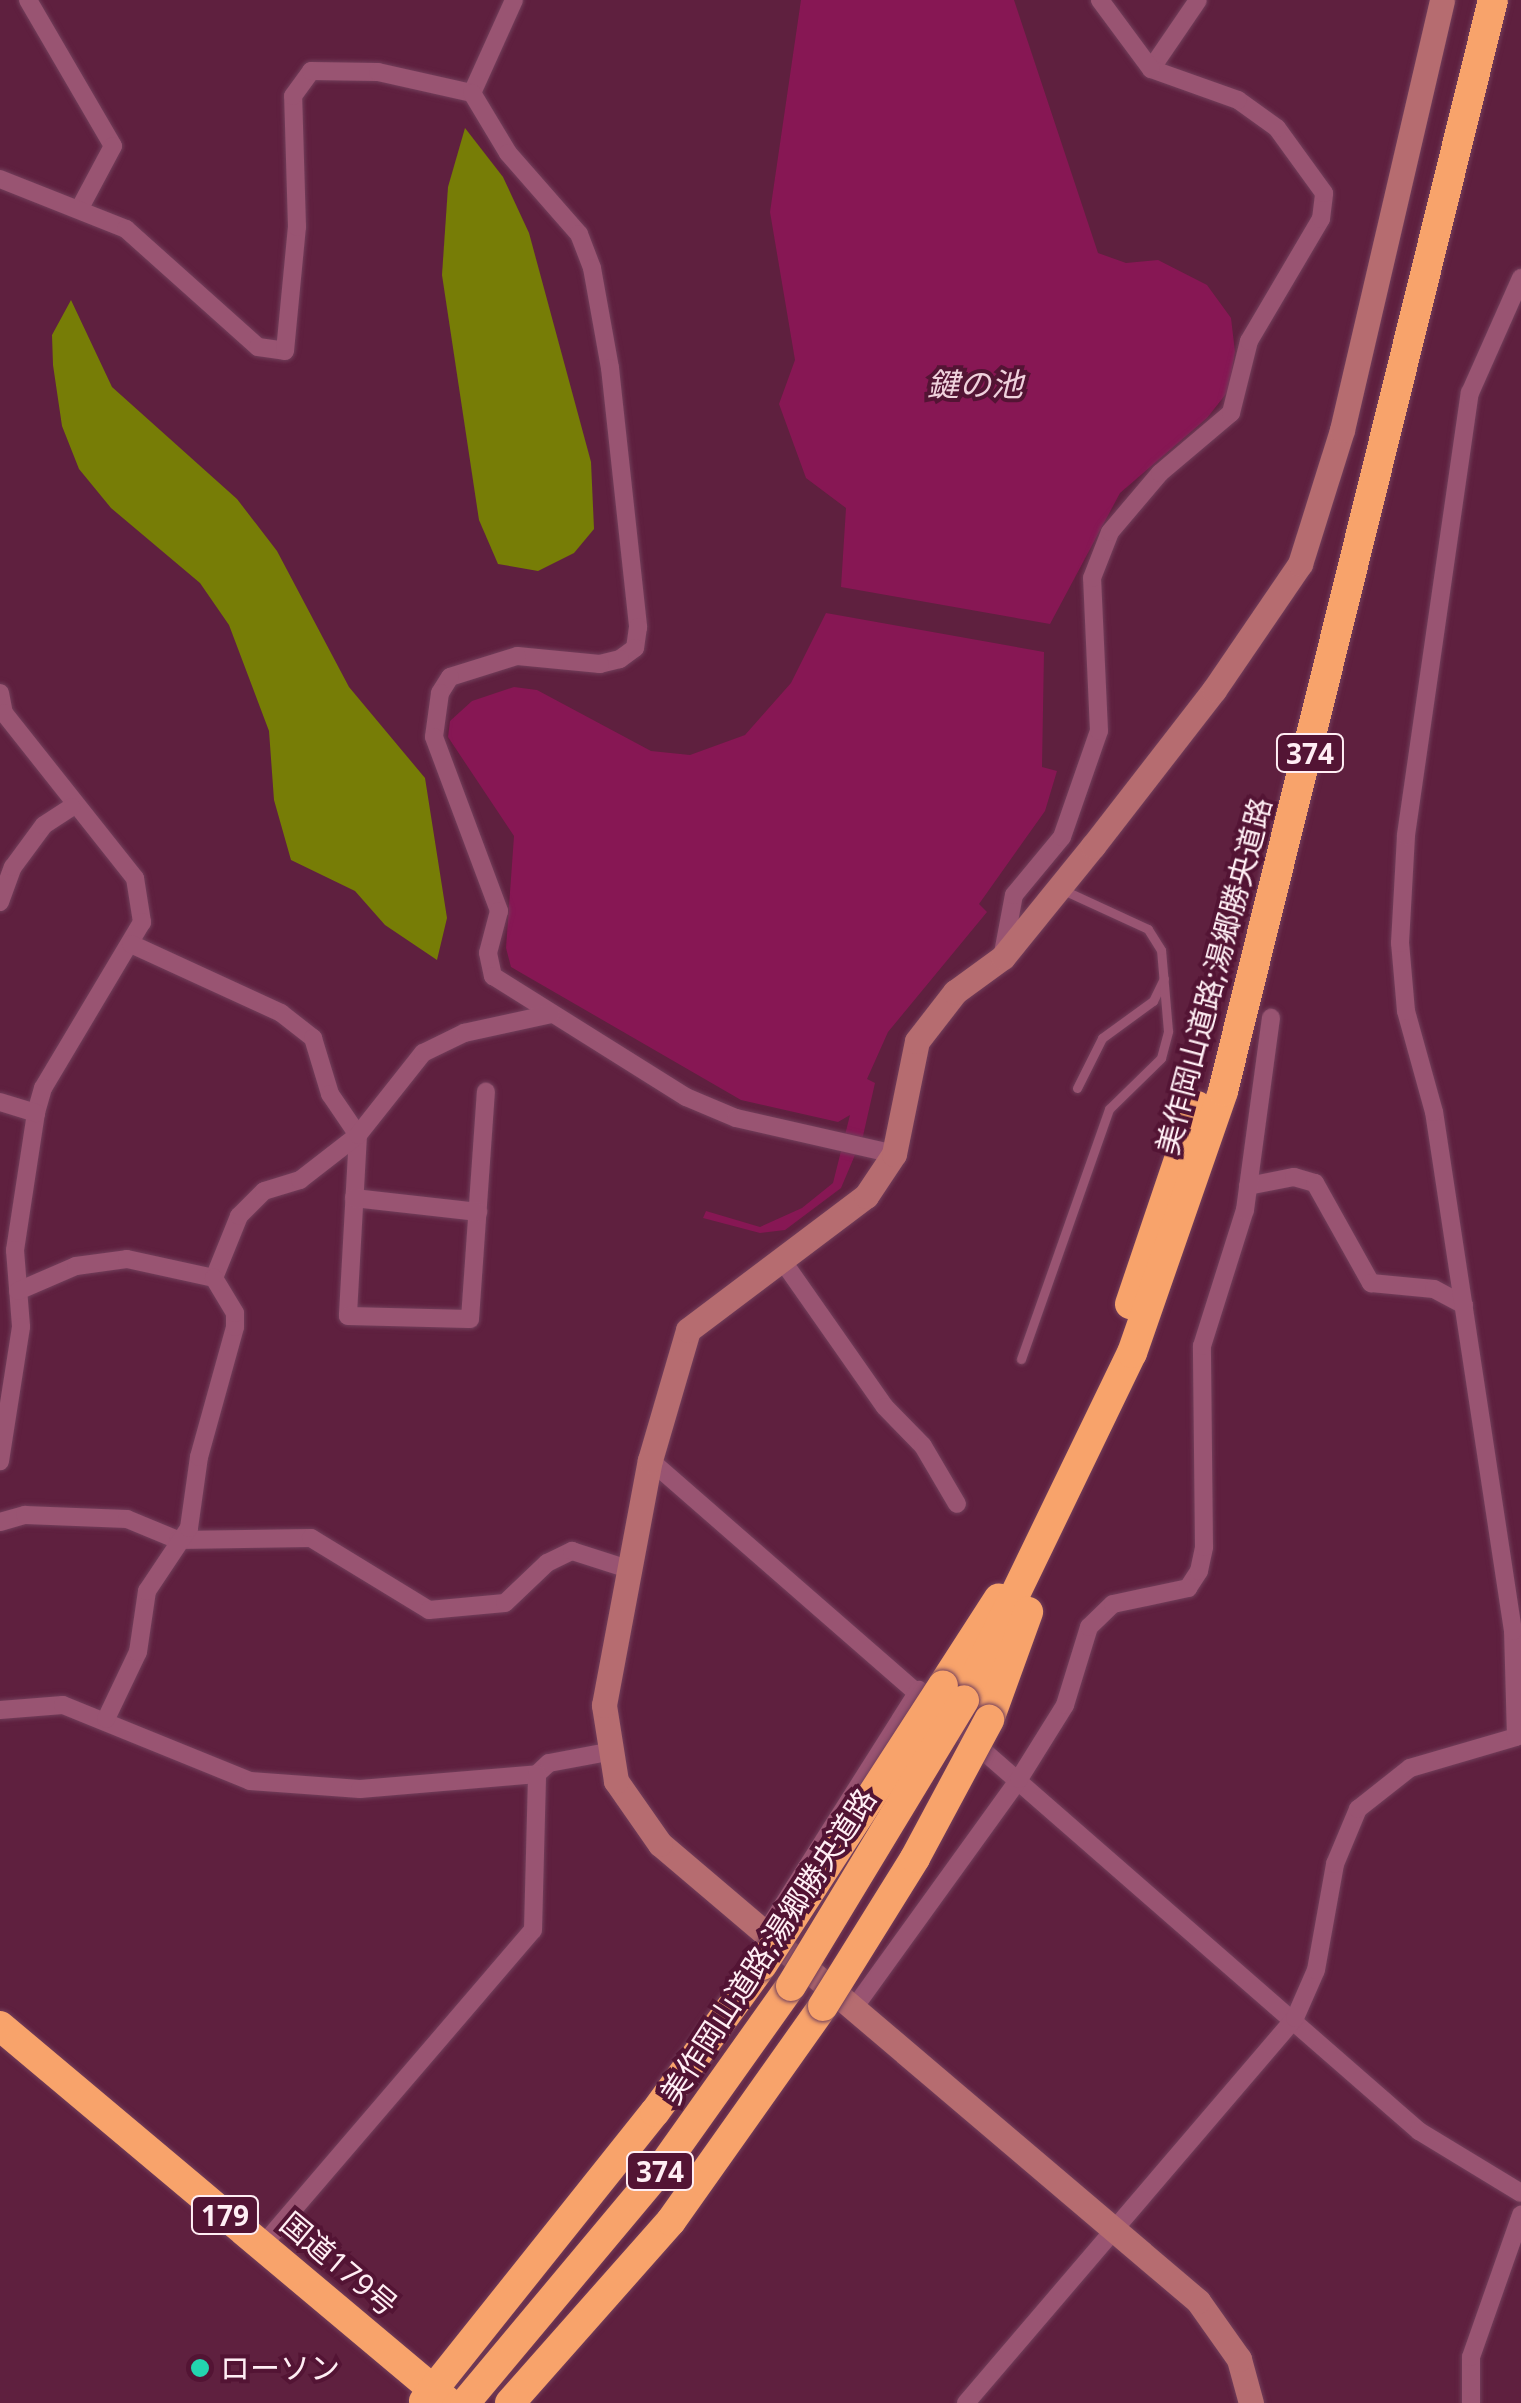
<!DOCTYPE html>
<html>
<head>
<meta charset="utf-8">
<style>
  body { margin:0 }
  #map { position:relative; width:1521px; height:2403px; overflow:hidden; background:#5f203f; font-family:"Noto Sans","Noto Sans JP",sans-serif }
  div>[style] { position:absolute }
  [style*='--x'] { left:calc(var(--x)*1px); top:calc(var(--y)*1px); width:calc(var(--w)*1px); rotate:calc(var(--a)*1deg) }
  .forest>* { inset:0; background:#777d06 }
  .water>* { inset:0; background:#871754 }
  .roads { filter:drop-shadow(0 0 2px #723f5b) drop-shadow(0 0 2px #723f5b) }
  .lane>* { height:9px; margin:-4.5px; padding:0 4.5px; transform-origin:4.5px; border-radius:4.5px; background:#995472 }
  .street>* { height:18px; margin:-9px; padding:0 9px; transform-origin:9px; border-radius:9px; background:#995472 }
  .secondary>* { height:25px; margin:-12.5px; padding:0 12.5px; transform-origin:12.5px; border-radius:12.5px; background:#b66c70 }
  .highway>* { height:30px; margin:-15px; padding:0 15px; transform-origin:15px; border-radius:15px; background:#f8a36b }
  .bridges { filter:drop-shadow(0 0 2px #723f5b) drop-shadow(0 0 2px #723f5b) }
  .highway-bridge>* { height:30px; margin:-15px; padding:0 15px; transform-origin:15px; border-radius:15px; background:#f8a36b }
  .dots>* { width:28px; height:28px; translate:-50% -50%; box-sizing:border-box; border:5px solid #531434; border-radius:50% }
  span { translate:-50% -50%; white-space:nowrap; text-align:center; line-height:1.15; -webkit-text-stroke:8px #531434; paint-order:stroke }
  .shield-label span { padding:2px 8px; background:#531434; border:2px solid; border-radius:8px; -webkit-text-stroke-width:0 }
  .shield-label { font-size:28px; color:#ffeef4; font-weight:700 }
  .street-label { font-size:30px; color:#ffeef4 }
  .poi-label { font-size:30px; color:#ffeef4 }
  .left { translate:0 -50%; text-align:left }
  .water-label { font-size:32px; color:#efd1dc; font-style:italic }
</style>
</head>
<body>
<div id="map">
  <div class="forest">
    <i style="clip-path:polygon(465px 128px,503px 177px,529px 233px,591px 462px,594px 529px,574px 553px,538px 571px,498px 564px,479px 520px,442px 275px,448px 187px)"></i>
    <i style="clip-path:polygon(71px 300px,112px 387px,237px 499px,277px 551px,349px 687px,425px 778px,447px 918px,437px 960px,385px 925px,355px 891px,291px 860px,274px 800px,269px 731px,229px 625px,200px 583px,111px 508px,79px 469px,62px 426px,53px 365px,52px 335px)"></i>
  </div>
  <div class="water">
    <i style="clip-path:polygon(801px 0,1014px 0,1098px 253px,1126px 263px,1158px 260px,1207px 285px,1231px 318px,1235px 352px,1229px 390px,1207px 418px,1120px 493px,1050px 624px,841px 587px,846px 508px,806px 478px,779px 404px,795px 360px,770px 212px)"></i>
    <i style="clip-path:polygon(826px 613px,1044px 652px,1042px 767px,1057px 771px,1045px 811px,979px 904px,987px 912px,888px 1032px,867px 1079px,875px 1083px,863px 1136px,841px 1188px,785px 1230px,760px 1233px,703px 1218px,706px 1211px,760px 1227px,802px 1208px,833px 1183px,850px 1115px,838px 1122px,741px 1100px,511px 967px,506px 948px,514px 836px,448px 737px,450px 721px,472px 701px,514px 687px,537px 690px,651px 751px,690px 755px,745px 735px,791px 683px)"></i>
  </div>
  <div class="roads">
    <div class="lane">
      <i style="--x:1077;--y:1088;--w:56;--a:-63.4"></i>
      <i style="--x:1102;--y:1038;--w:63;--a:-36"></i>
      <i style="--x:1153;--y:1001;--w:25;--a:-64"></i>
      <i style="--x:1021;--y:1359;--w:265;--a:-70.6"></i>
      <i style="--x:1109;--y:1109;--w:73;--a:-44.4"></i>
      <i style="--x:1161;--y:1058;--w:28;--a:-75"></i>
      <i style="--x:1168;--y:1031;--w:81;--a:-94.9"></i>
      <i style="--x:1161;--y:950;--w:25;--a:-122"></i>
      <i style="--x:1148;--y:929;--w:96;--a:-155.3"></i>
    </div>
    <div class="street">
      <i style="--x:28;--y:0;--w:169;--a:59.8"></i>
      <i style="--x:113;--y:146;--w:68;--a:118.1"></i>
      <i style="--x:1151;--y:69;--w:83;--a:-55.7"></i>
      <i style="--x:472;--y:93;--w:102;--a:-65.7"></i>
      <i style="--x:0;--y:179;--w:136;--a:21.6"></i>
      <i style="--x:126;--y:229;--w:177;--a:41.8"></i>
      <i style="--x:258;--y:347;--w:27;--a:8"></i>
      <i style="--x:285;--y:351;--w:125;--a:-84.5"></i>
      <i style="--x:297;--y:227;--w:131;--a:-91.7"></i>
      <i style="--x:293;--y:96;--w:31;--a:-54"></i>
      <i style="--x:311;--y:71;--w:67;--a:0.9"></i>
      <i style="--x:378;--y:72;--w:96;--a:12.6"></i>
      <i style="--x:472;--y:93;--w:70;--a:59"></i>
      <i style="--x:508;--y:153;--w:108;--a:48.8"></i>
      <i style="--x:579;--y:234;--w:36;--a:69"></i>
      <i style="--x:592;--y:268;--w:102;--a:79.8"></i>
      <i style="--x:610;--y:368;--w:261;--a:83.8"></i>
      <i style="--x:638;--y:627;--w:21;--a:98"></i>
      <i style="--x:635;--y:648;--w:19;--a:144"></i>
      <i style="--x:620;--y:659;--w:21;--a:166"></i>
      <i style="--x:600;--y:664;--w:83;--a:-174.5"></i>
      <i style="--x:517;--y:656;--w:70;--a:162.6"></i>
      <i style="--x:450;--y:677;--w:19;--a:122"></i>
      <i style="--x:440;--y:693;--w:44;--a:97.8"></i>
      <i style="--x:434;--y:737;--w:186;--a:69.5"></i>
      <i style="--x:499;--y:911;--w:43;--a:104.7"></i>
      <i style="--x:488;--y:953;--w:24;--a:78"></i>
      <i style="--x:493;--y:976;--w:228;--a:32.1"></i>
      <i style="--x:686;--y:1097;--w:54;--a:22.8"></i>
      <i style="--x:736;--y:1118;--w:162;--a:12.8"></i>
      <i style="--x:0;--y:693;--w:20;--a:79"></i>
      <i style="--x:4;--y:713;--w:211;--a:51.6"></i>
      <i style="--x:135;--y:878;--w:45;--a:81"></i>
      <i style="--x:142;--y:922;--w:193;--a:120.8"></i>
      <i style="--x:43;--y:1088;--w:26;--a:106"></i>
      <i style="--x:36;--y:1113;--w:139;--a:98.7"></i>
      <i style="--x:15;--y:1250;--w:77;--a:85.5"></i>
      <i style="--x:21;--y:1327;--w:136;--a:98.9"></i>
      <i style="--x:0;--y:902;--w:37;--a:-70"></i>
      <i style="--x:13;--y:867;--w:52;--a:-53.6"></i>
      <i style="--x:44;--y:825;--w:33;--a:-33"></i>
      <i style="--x:131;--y:944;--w:165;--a:24.7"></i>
      <i style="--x:281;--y:1013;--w:41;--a:38"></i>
      <i style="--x:313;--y:1038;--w:59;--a:73.1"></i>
      <i style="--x:330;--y:1094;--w:50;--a:55.7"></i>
      <i style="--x:358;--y:1135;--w:181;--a:93.2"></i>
      <i style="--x:348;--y:1316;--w:122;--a:1.4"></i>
      <i style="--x:470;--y:1319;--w:228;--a:-86"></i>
      <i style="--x:1003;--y:953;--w:59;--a:-79.3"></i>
      <i style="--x:1014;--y:895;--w:75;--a:-50.4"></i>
      <i style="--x:1062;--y:837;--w:112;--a:-70.8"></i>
      <i style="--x:1099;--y:731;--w:153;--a:-92.6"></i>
      <i style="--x:1092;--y:578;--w:49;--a:-68.6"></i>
      <i style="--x:1110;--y:532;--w:77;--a:-49.7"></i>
      <i style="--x:1160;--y:473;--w:93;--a:-40.2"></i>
      <i style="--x:1231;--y:413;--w:74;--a:-76"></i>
      <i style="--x:1249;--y:341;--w:142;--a:-59.5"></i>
      <i style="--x:1321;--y:219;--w:26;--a:-83"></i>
      <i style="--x:1324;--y:193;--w:80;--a:-125.9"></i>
      <i style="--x:1277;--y:128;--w:48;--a:-144.3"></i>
      <i style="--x:1238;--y:100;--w:92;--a:-160.4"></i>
      <i style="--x:1151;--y:69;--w:86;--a:-126.5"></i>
      <i style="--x:0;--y:1102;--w:38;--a:17"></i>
      <i style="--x:1248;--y:1186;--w:47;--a:-11.1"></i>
      <i style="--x:1294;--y:1177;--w:22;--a:16"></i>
      <i style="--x:1315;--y:1183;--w:115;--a:60.8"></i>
      <i style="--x:1371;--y:1283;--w:63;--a:5.4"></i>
      <i style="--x:1434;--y:1289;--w:34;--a:28"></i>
      <i style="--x:354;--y:1198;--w:125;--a:6.4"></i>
      <i style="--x:782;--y:1260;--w:179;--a:55"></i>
      <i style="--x:885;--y:1407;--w:54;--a:45.7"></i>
      <i style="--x:923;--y:1446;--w:67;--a:59.6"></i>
      <i style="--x:18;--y:1291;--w:63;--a:-23.3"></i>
      <i style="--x:76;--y:1266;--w:51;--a:-7.8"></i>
      <i style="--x:127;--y:1259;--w:89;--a:12.3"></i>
      <i style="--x:214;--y:1278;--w:67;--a:-68"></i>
      <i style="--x:239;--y:1216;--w:35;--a:-45"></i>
      <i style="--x:264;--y:1191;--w:38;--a:-17"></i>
      <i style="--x:300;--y:1180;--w:73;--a:-37.8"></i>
      <i style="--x:358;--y:1135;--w:105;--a:-51.6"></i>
      <i style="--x:423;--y:1053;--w:46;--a:-26"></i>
      <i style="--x:464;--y:1033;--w:89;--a:-12.3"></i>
      <i style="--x:650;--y:1460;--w:1021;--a:41.11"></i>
      <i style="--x:1419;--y:2131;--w:119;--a:31.3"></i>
      <i style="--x:0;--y:1522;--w:26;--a:-16"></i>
      <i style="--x:25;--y:1515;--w:102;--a:2.2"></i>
      <i style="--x:127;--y:1519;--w:55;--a:22.4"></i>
      <i style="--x:178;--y:1540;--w:133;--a:-0.9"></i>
      <i style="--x:311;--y:1538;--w:138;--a:31.4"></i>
      <i style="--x:429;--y:1610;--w:76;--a:-5.3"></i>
      <i style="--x:505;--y:1603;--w:58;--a:-43.6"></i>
      <i style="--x:547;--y:1563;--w:28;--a:-26"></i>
      <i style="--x:572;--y:1551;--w:59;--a:17.8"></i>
      <i style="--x:0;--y:1710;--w:63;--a:-4.5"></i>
      <i style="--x:63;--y:1705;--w:202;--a:22.1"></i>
      <i style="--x:250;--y:1781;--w:110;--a:4.2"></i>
      <i style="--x:360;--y:1789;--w:178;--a:-4.8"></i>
      <i style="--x:537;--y:1774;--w:16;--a:-43"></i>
      <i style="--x:549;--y:1763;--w:59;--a:-10.7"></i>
      <i style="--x:106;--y:1719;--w:74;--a:-64.5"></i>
      <i style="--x:138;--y:1652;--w:62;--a:-81.6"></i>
      <i style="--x:147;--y:1591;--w:76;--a:-56.3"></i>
      <i style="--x:189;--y:1528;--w:72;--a:-82"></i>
      <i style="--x:199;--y:1457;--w:135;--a:-74.5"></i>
      <i style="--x:235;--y:1327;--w:14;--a:-90"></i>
      <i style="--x:235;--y:1313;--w:41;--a:-121"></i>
      <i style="--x:771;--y:1924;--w:277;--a:-57.7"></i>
      <i style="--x:854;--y:2008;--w:282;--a:-54.2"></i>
      <i style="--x:1019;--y:1779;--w:87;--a:-58.1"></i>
      <i style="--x:1065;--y:1705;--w:82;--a:-72.9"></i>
      <i style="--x:1089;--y:1627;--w:33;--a:-44"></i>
      <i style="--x:1113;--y:1604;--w:77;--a:-12"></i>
      <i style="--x:1188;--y:1588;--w:20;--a:-57"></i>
      <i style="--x:1199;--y:1571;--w:25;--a:-78"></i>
      <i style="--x:1204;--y:1547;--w:201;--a:-90.6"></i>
      <i style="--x:1202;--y:1346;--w:143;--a:-72.5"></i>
      <i style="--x:1245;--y:1210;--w:194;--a:-82.3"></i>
      <i style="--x:262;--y:2246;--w:416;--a:-49.4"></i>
      <i style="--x:533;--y:1930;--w:156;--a:-88.5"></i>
      <i style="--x:966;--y:2403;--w:506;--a:-49.48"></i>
      <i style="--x:1295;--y:2018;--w:52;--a:-66.4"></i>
      <i style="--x:1316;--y:1970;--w:108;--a:-79.8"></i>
      <i style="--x:1335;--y:1864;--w:60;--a:-67.3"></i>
      <i style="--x:1358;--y:1809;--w:66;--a:-38.3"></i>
      <i style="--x:1410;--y:1768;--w:110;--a:-16.3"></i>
      <i style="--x:1516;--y:1737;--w:106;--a:-91.6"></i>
      <i style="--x:1513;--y:1631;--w:525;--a:-98.65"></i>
      <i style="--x:1434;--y:1112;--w:105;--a:-105.5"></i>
      <i style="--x:1406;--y:1011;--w:68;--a:-95"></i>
      <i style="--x:1400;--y:943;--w:108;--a:-86.8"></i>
      <i style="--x:1406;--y:835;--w:447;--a:-81.8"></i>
      <i style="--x:1470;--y:393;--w:126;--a:-66.1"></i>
      <i style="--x:1471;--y:2403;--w:46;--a:-90"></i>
      <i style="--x:1471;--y:2357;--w:151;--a:-70.6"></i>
    </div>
    <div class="secondary">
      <i style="--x:1251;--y:2403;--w:46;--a:-105.3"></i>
      <i style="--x:1239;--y:2359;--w:71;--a:-125.3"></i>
      <i style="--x:1198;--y:2301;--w:706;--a:-139.65"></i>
      <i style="--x:660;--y:1844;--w:77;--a:-124.9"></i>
      <i style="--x:616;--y:1781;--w:77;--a:-99"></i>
      <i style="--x:604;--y:1705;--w:249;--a:-79.4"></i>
      <i style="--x:650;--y:1460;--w:135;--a:-73.7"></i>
      <i style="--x:688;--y:1330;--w:223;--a:-37"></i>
      <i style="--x:866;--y:1196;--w:50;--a:-56.3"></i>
      <i style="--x:894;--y:1154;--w:115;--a:-78.5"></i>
      <i style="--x:917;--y:1041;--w:62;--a:-52.2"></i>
      <i style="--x:955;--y:992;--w:59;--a:-36.1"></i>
      <i style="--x:1003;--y:957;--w:143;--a:-51"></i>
      <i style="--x:1093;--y:846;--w:197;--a:-52.2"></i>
      <i style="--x:1214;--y:690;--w:153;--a:-55.7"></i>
      <i style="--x:1300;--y:564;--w:140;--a:-72.6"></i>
      <i style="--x:1342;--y:430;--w:441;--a:-76.9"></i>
    </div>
    <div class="highway">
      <i style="--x:1130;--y:1304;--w:209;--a:-71.3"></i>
      <i style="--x:943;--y:1685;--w:103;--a:-57.2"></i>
      <i style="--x:964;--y:1700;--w:386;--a:-64.2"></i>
      <i style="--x:1132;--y:1353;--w:277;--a:-70.8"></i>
      <i style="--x:1223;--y:1091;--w:1124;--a:-76.1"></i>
      <i style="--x:989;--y:1720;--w:115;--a:-70.1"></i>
      <i style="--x:0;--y:2026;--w:586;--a:40.02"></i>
      <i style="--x:424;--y:2401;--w:370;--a:-51.4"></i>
      <i style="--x:655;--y:2112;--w:182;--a:-53.9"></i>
      <i style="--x:465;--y:2403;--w:304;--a:-50.1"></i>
      <i style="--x:660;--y:2170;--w:226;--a:-54.6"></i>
      <i style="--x:510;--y:2403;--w:243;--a:-48.5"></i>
      <i style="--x:671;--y:2221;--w:263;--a:-54.7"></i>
    </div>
  </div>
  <div class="bridges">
    <div class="highway-bridge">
      <i style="--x:762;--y:1965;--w:333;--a:-57.1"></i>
      <i style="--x:791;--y:1986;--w:334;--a:-58.8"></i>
      <i style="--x:823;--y:2006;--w:174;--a:-58.1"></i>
      <i style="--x:915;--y:1858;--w:157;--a:-61.8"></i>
    </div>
  </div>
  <div class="dots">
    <i style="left:200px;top:2368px;background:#23d5af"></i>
  </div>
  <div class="shield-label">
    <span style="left:1310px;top:753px">374</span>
    <span style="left:660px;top:2171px">374</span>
    <span style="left:225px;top:2215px">179</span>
  </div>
  <div class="street-label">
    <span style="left:1214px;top:976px;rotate:-75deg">美作岡山道路;湯郷勝央道路</span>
    <span style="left:768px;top:1946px;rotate:-57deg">美作岡山道路;湯郷勝央道路</span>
    <span style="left:339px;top:2264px;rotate:40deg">国道179号</span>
  </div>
  <div class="poi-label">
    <span class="left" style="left:220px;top:2368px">ローソン</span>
  </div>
  <div class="water-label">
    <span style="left:975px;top:384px">鍵の池</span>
  </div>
</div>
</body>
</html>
